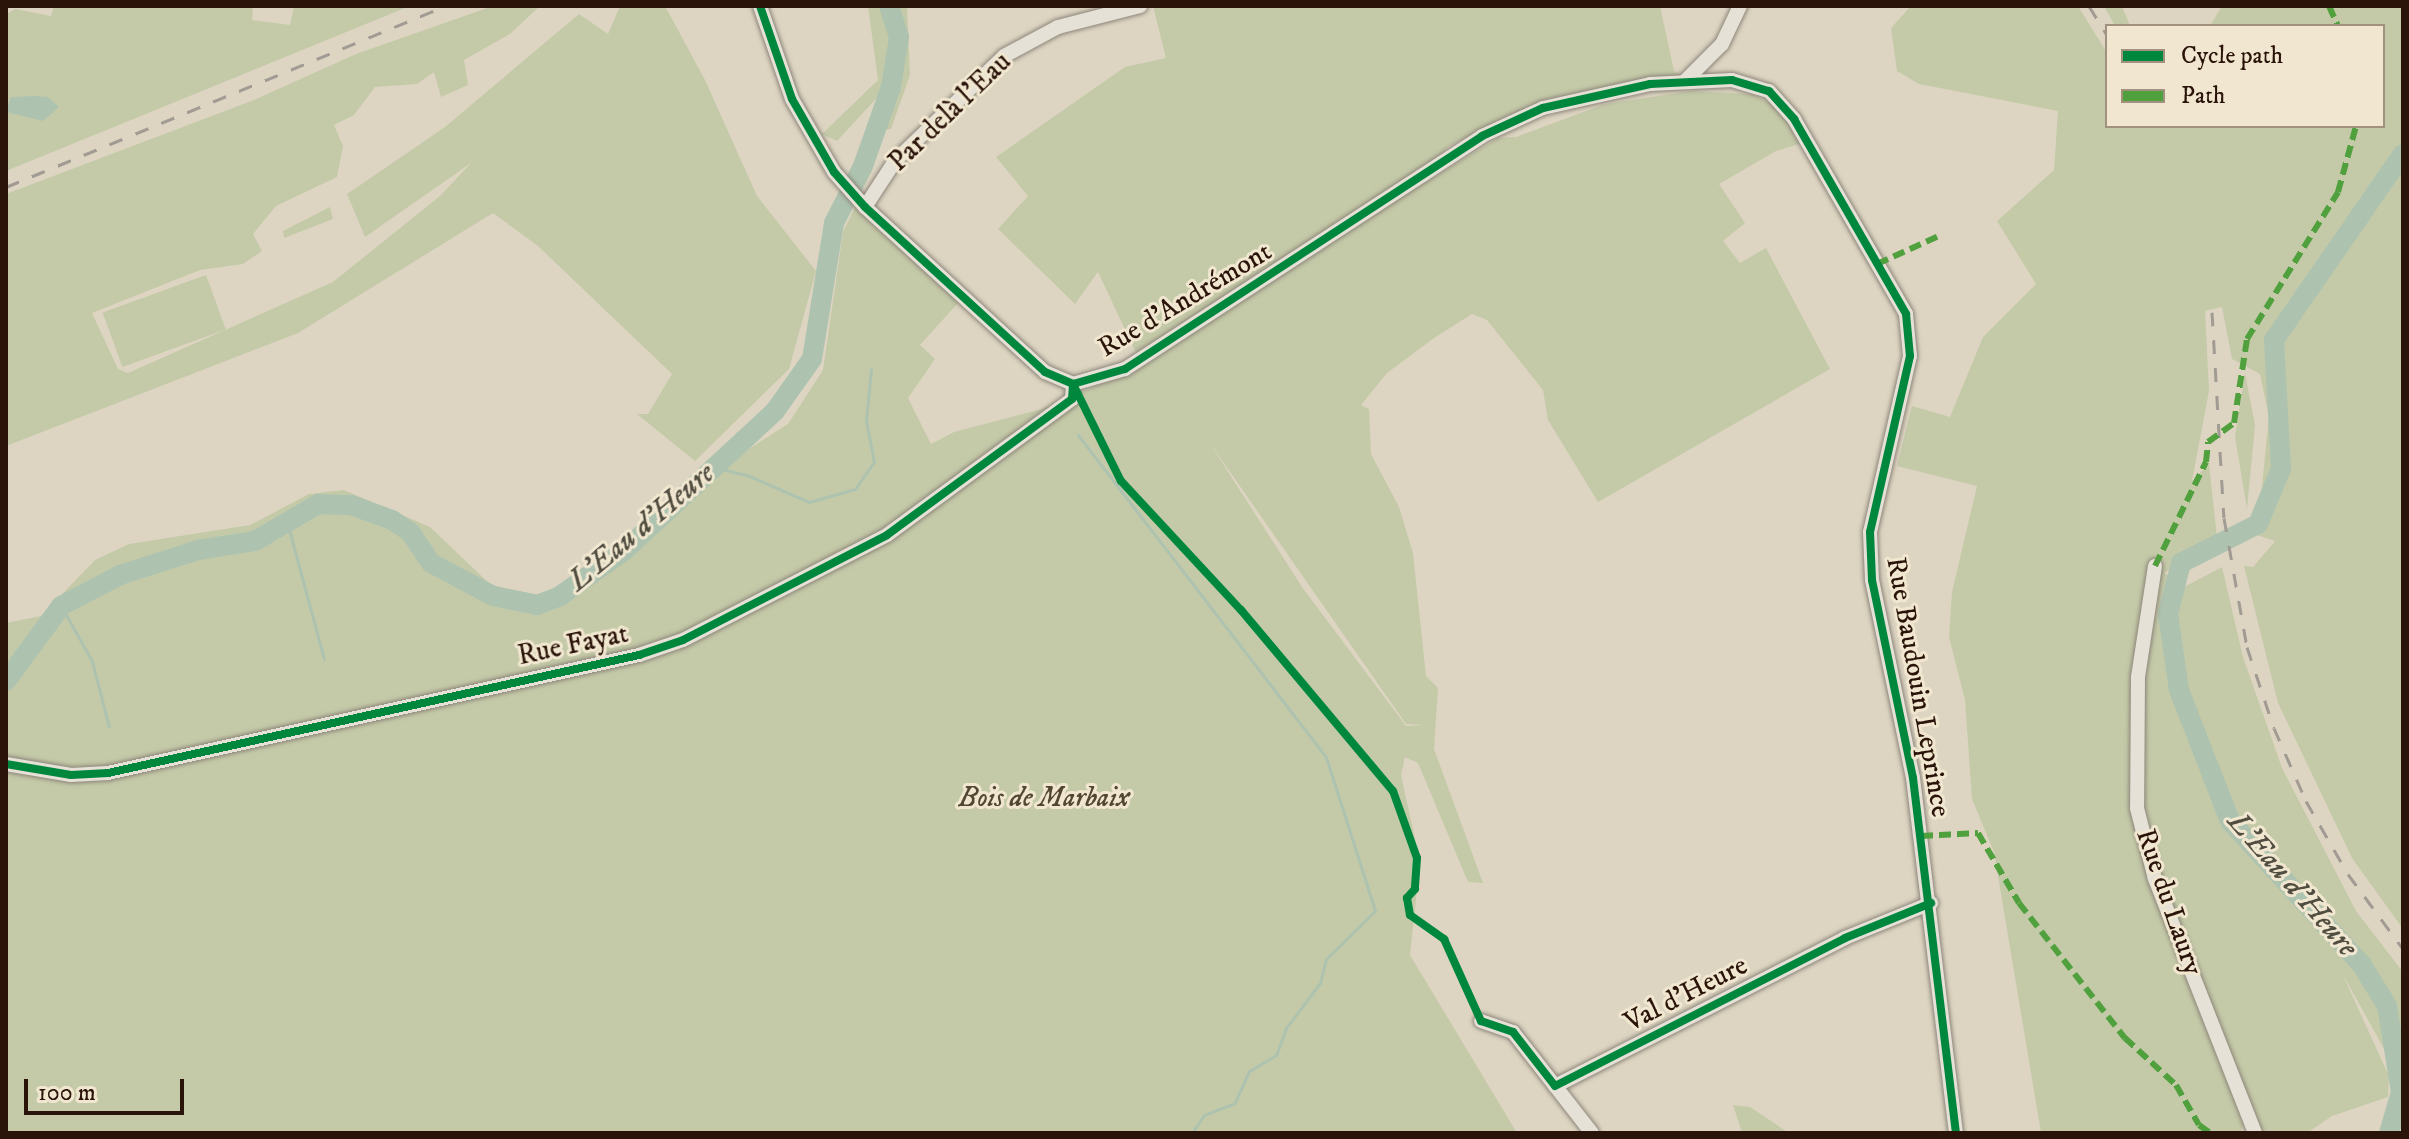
<!DOCTYPE html>
<html>
<head>
<meta charset="utf-8">
<style>
  body { margin:0 }
  #map { position:relative; width:2409px; height:1139px; overflow:hidden; background:#ddd5c2; font-family:"IM FELL DW Pica",serif }
  div>[style] { position:absolute }
  [style*='--x'] { left:calc(var(--x)*1px); top:calc(var(--y)*1px); width:calc(var(--w)*1px); rotate:calc(var(--a)*1deg) }
  .green>* { inset:0; background:#c4caa8; transform-origin:0 0 }
  .water>* { inset:0; background:#adc3b0 }
  .stream>* { height:3px; margin:-1.5px; padding:0 1.5px; transform-origin:1.5px; border-radius:1.5px; background:#adc3b0 }
  .river>* { height:20px; margin:-10px; padding:0 10px; transform-origin:10px; border-radius:10px; background:#adc3b0 }
  .roads { filter:drop-shadow(0 0 2px #8e867a) drop-shadow(0 0 2px #8e867a) }
  .minor>* { height:14px; margin:-7px; padding:0 7px; transform-origin:7px; border-radius:7px; background:#e5e1d7 }
  .rail>* { height:3px; margin-top:-1.5px; transform-origin:0; background:repeating-linear-gradient(90deg,#a19b93 0 14px,transparent 0 28px) }
  .quiet>* { height:6px; margin-top:-3px; transform-origin:0; background:repeating-linear-gradient(90deg,#51a03e 0 12px,transparent 0 18px) }
  .cycleway>* { height:8px; margin:-4px; padding:0 4px; transform-origin:4px; border-radius:4px; background:#00873e }
  span { translate:-50% -50%; white-space:nowrap; text-align:center; line-height:1.15; -webkit-text-stroke:6px #f1e7d0; paint-order:stroke }
  .street-label { font-size:28px; color:#2a1309 }
  .park-label { font-size:28px; color:#524732; font-style:italic }
  .water-label { font-size:30px; color:#514e41; font-style:italic }
  .frame { position:absolute; inset:0; border:8px solid #2a1309; pointer-events:none }
  .legend { position:absolute; left:2105px; top:24px; width:280px; height:104px; box-sizing:border-box; background:#f1e7d0; border:2px solid #a19280; margin:0; padding:10px 14px; list-style:none; font-size:24px; color:#2a1309 }
  .legend li { display:flex; align-items:center; gap:16px; height:40px }
  .legend b { width:40px; border:2px solid #a19280 }
  .scale { position:absolute; left:24px; top:1079px; width:160px; height:36px; box-sizing:border-box; border:4px solid #2a1309; border-top:0; padding-left:10px; font-size:24px; line-height:28px; white-space:nowrap; color:#2a1309; -webkit-text-stroke:6px #f1e7d0; paint-order:stroke }
</style>
</head>
<body>
<div id="map">
  <div class="green">
    <i style="clip-path:polygon(54px 6px,253px 6px,252px 20px,290px 25px,294px 6px,410px 6px,6px 171px,6px 14px,16px 9px,51px 16px)"></i>
    <i style="clip-path:polygon(493px 6px,540px 6px,510px 34px,464px 60px,468px 85px,441px 97px,434px 72px,417px 84px,375px 87px,354px 115px,334px 125px,343px 146px,337px 177px,276px 206px,253px 234px,262px 251px,243px 264px,200px 270px,92px 313px,118px 369px,128px 373px,333px 282px,440px 196px,471px 163px,365px 237px,347px 194px,445px 127px,579px 14px,608px 34px,620px 6px,665px 6px,705px 80px,757px 196px,816px 271px,789px 369px,695px 461px,637px 414px,648px 414px,672px 374px,538px 246px,493px 213px,298px 333px,6px 446px,6px 194px,254px 100px,356px 54px)"></i>
    <i style="clip-path:polygon(868px 6px,887px 6px,893px 41px,887px 87px,837px 141px,822px 134px,878px 80px)"></i>
    <i style="clip-path:polygon(897px 6px,907px 6px,910px 75px,891px 129px,884px 130px,901px 67px)"></i>
    <i style="clip-path:polygon(evenodd,1153px 6px,1660px 6px,1674px 71px,1681px 75px,1576px 94px,1512px 116px,1449px 146px,1392px 203px,1498px 138px,1516px 137px,1605px 104px,1691px 91px,1751px 94px,1775px 105px,1802px 143px,1776px 151px,1719px 184px,1745px 223px,1723px 241px,1740px 263px,1766px 248px,1830px 369px,1598px 502px,1548px 420px,1543px 390px,1487px 320px,1472px 314px,1434px 338px,1387px 373px,1361px 405px,1369px 409px,1371px 454px,1399px 507px,1413px 553px,1426px 676px,1438px 688px,1434px 749px,1483px 883px,1468px 882px,1418px 763px,1405px 757px,1401px 775px,1420px 862px,1410px 955px,1517px 1133px,6px 1133px,6px 623px,41px 616px,95px 560px,129px 544px,250px 525px,309px 494px,344px 490px,430px 527px,491px 585px,539px 595px,584px 588px,656px 531px,738px 431px,733px 459px,788px 424px,823px 370px,843px 232px,855px 207px,959px 302px,920px 345px,935px 359px,908px 398px,931px 444px,954px 432px,1042px 409px,1149px 363px,1229px 306px,1138px 357px,1098px 272px,1075px 304px,998px 229px,1028px 196px,996px 157px,1125px 67px,1166px 58px,1153px 6px,1209px 442px,1406px 724px,1425px 725px,1406px 726px,1302px 587px,1209px 442px)"></i>
    <i style="clip-path:polygon(1911px 6px,2078px 6px,2107px 53px,2107px 126px,2383px 126px,2383px 26px,2210px 26px,2222px 6px,2403px 6px,2403px 929px,2352px 858px,2278px 703px,2244px 566px,2253px 567px,2275px 541px,2257px 535px,2269px 417px,2260px 374px,2232px 359px,2222px 307px,2205px 311px,2209px 391px,2192px 481px,2209px 464px,2217px 537px,2164px 573px,2186px 586px,2222px 567px,2243px 657px,2282px 768px,2356px 911px,2403px 972px,2403px 1083px,2342px 973px,2389px 1076px,2388px 1097px,2332px 1116px,2307px 1133px,2261px 1133px,2248px 1115px,2240px 1133px,2041px 1133px,1994px 852px,1972px 799px,1965px 700px,1949px 637px,1952px 592px,1977px 486px,1897px 466px,1912px 406px,1950px 417px,1983px 337px,2036px 284px,1997px 221px,2054px 170px,2058px 111px,1919px 84px,1897px 71px,1891px 28px)"></i>
    <i style="clip-path:polygon(2104px 6px,2122px 6px,2130px 26px,2115px 26px)"></i>
    <i style="clip-path:polygon(330px 207px,333px 219px,284px 238px,283px 231px)"></i>
    <i style="left:206px;top:275px;width:58px;height:110px;rotate:70deg"></i>
    <i style="clip-path:polygon(2245px 373px,2255px 425px,2247px 509px,2235px 437px)"></i>
    <i style="clip-path:polygon(1733px 1105px,1750px 1107px,1789px 1133px,1742px 1133px)"></i>
  </div>
  <div class="water">
    <i style="clip-path:polygon(36px 96px,48px 97px,59px 107px,43px 121px,6px 112px,11px 97px)"></i>
  </div>
  <div class="stream">
    <i style="--x:1078;--y:435;--w:406;--a:52.4"></i>
    <i style="--x:1326;--y:757;--w:162;--a:72.3"></i>
    <i style="--x:1375;--y:911;--w:69;--a:135.6"></i>
    <i style="--x:1326;--y:959;--w:25;--a:104"></i>
    <i style="--x:1320;--y:983;--w:56;--a:127.1"></i>
    <i style="--x:1286;--y:1028;--w:29;--a:110"></i>
    <i style="--x:1276;--y:1055;--w:31;--a:149"></i>
    <i style="--x:1249;--y:1071;--w:35;--a:114"></i>
    <i style="--x:1235;--y:1103;--w:33;--a:159"></i>
    <i style="--x:1204;--y:1115;--w:22;--a:124"></i>
    <i style="--x:712;--y:467;--w:36;--a:13"></i>
    <i style="--x:747;--y:475;--w:68;--a:23.5"></i>
    <i style="--x:809;--y:502;--w:48;--a:-15.8"></i>
    <i style="--x:855;--y:489;--w:33;--a:-55"></i>
    <i style="--x:874;--y:462;--w:42;--a:-101"></i>
    <i style="--x:866;--y:421;--w:52;--a:-84.5"></i>
    <i style="--x:287;--y:522;--w:142;--a:74.9"></i>
    <i style="--x:61;--y:606;--w:63;--a:60.6"></i>
    <i style="--x:92;--y:661;--w:68;--a:75.6"></i>
  </div>
  <div class="river">
    <i style="--x:6;--y:681;--w:93;--a:-53.7"></i>
    <i style="--x:61;--y:606;--w:67;--a:-27.7"></i>
    <i style="--x:120;--y:575;--w:82;--a:-17.8"></i>
    <i style="--x:198;--y:550;--w:58;--a:-9"></i>
    <i style="--x:255;--y:541;--w:73;--a:-30.4"></i>
    <i style="--x:318;--y:504;--w:33;--a:2"></i>
    <i style="--x:351;--y:505;--w:44;--a:20.1"></i>
    <i style="--x:392;--y:520;--w:22;--a:34"></i>
    <i style="--x:410;--y:532;--w:37;--a:56"></i>
    <i style="--x:431;--y:563;--w:70;--a:28"></i>
    <i style="--x:493;--y:596;--w:45;--a:11.6"></i>
    <i style="--x:537;--y:605;--w:25;--a:-21"></i>
    <i style="--x:560;--y:596;--w:80;--a:-35.3"></i>
    <i style="--x:625;--y:550;--w:205;--a:-42.8"></i>
    <i style="--x:775;--y:411;--w:64;--a:-54.6"></i>
    <i style="--x:812;--y:359;--w:138;--a:-80.8"></i>
    <i style="--x:834;--y:223;--w:64;--a:-63"></i>
    <i style="--x:863;--y:166;--w:84;--a:-70.5"></i>
    <i style="--x:891;--y:87;--w:51;--a:-80.9"></i>
    <i style="--x:899;--y:37;--w:33;--a:-108"></i>
    <i style="--x:2389;--y:1133;--w:43;--a:-73.7"></i>
    <i style="--x:2401;--y:1092;--w:87;--a:-99.2"></i>
    <i style="--x:2387;--y:1006;--w:48;--a:-121.4"></i>
    <i style="--x:2362;--y:965;--w:195;--a:-132.5"></i>
    <i style="--x:2230;--y:821;--w:141;--a:-111.3"></i>
    <i style="--x:2179;--y:690;--w:77;--a:-98.2"></i>
    <i style="--x:2168;--y:614;--w:53;--a:-75.7"></i>
    <i style="--x:2181;--y:563;--w:86;--a:-26.9"></i>
    <i style="--x:2258;--y:524;--w:60;--a:-67.3"></i>
    <i style="--x:2281;--y:469;--w:129;--a:-93.1"></i>
    <i style="--x:2274;--y:340;--w:226;--a:-55.3"></i>
  </div>
  <div class="roads">
    <div class="minor">
      <i style="--x:760;--y:6;--w:98;--a:71"></i>
      <i style="--x:792;--y:99;--w:84;--a:60.1"></i>
      <i style="--x:834;--y:172;--w:47;--a:48.5"></i>
      <i style="--x:865;--y:207;--w:244;--a:42.5"></i>
      <i style="--x:1045;--y:372;--w:30;--a:23"></i>
      <i style="--x:1073;--y:384;--w:54;--a:-16.1"></i>
      <i style="--x:1125;--y:369;--w:426;--a:-33.1"></i>
      <i style="--x:1482;--y:136;--w:67;--a:-24.7"></i>
      <i style="--x:1543;--y:108;--w:110;--a:-12.6"></i>
      <i style="--x:1650;--y:84;--w:82;--a:-2.8"></i>
      <i style="--x:1732;--y:80;--w:39;--a:17"></i>
      <i style="--x:1769;--y:91;--w:38;--a:48"></i>
      <i style="--x:1794;--y:119;--w:225;--a:60.1"></i>
      <i style="--x:1906;--y:314;--w:42;--a:84.6"></i>
      <i style="--x:1910;--y:356;--w:180;--a:102.8"></i>
      <i style="--x:1870;--y:532;--w:48;--a:87.6"></i>
      <i style="--x:1872;--y:580;--w:202;--a:78.3"></i>
      <i style="--x:1913;--y:778;--w:358;--a:83.1"></i>
      <i style="--x:1684;--y:82;--w:54;--a:-45"></i>
      <i style="--x:1722;--y:44;--w:42;--a:-64.7"></i>
      <i style="--x:865;--y:207;--w:55;--a:-56.9"></i>
      <i style="--x:895;--y:161;--w:151;--a:-43.9"></i>
      <i style="--x:1004;--y:56;--w:61;--a:-28.2"></i>
      <i style="--x:1058;--y:27;--w:85;--a:-14.4"></i>
      <i style="--x:2155;--y:566;--w:112;--a:98.7"></i>
      <i style="--x:2138;--y:677;--w:131;--a:90.4"></i>
      <i style="--x:2137;--y:808;--w:73;--a:75.8"></i>
      <i style="--x:2155;--y:879;--w:273;--a:68.5"></i>
      <i style="--x:6;--y:764;--w:66;--a:9.6"></i>
      <i style="--x:71;--y:775;--w:37;--a:-3"></i>
      <i style="--x:108;--y:773;--w:544;--a:-12.53"></i>
      <i style="--x:639;--y:655;--w:46;--a:-18.8"></i>
      <i style="--x:683;--y:640;--w:229;--a:-27.2"></i>
      <i style="--x:887;--y:535;--w:230;--a:-36.3"></i>
      <i style="--x:1072;--y:399;--w:15;--a:-86"></i>
      <i style="--x:1481;--y:1021;--w:34;--a:19"></i>
      <i style="--x:1513;--y:1032;--w:128;--a:52"></i>
      <i style="--x:1555;--y:1086;--w:326;--a:-27"></i>
      <i style="--x:1845;--y:938;--w:93;--a:-22.1"></i>
    </div>
  </div>
  <div class="rail">
    <i style="--x:2089;--y:6;--w:34;--a:58"></i>
    <i style="--x:6;--y:187;--w:476;--a:-22.4"></i>
    <i style="--x:2212;--y:312;--w:206;--a:86.7"></i>
    <i style="--x:2224;--y:518;--w:131;--a:79.9"></i>
    <i style="--x:2247;--y:647;--w:85;--a:71.6"></i>
    <i style="--x:2274;--y:728;--w:80;--a:66.3"></i>
    <i style="--x:2306;--y:801;--w:84;--a:60.1"></i>
    <i style="--x:2348;--y:874;--w:93;--a:53.7"></i>
  </div>
  <div class="quiet">
    <i style="--x:2329;--y:6;--w:22;--a:66"></i>
    <i style="--x:1877;--y:264;--w:72;--a:-24.4"></i>
    <i style="--x:2155;--y:566;--w:116;--a:-63.9"></i>
    <i style="--x:2206;--y:462;--w:20;--a:-84"></i>
    <i style="--x:2208;--y:442;--w:32;--a:-36"></i>
    <i style="--x:2234;--y:423;--w:85;--a:-81.2"></i>
    <i style="--x:2247;--y:339;--w:173;--a:-58.2"></i>
    <i style="--x:2338;--y:192;--w:68;--a:-74.7"></i>
    <i style="--x:1921;--y:836;--w:57;--a:-3"></i>
    <i style="--x:1978;--y:833;--w:81;--a:59.6"></i>
    <i style="--x:2019;--y:903;--w:172;--a:51.9"></i>
    <i style="--x:2125;--y:1038;--w:69;--a:42.7"></i>
    <i style="--x:2176;--y:1085;--w:46;--a:60.1"></i>
    <i style="--x:2199;--y:1125;--w:14;--a:36"></i>
  </div>
  <div class="cycleway">
    <i style="--x:760;--y:6;--w:98;--a:71"></i>
    <i style="--x:792;--y:99;--w:84;--a:60.1"></i>
    <i style="--x:834;--y:172;--w:47;--a:48.5"></i>
    <i style="--x:865;--y:207;--w:244;--a:42.5"></i>
    <i style="--x:1045;--y:372;--w:30;--a:23"></i>
    <i style="--x:1073;--y:384;--w:54;--a:-16.1"></i>
    <i style="--x:1125;--y:369;--w:426;--a:-33.1"></i>
    <i style="--x:1482;--y:136;--w:67;--a:-24.7"></i>
    <i style="--x:1543;--y:108;--w:110;--a:-12.6"></i>
    <i style="--x:1650;--y:84;--w:82;--a:-2.8"></i>
    <i style="--x:1732;--y:80;--w:39;--a:17"></i>
    <i style="--x:1769;--y:91;--w:38;--a:48"></i>
    <i style="--x:1794;--y:119;--w:225;--a:60.1"></i>
    <i style="--x:1906;--y:314;--w:42;--a:84.6"></i>
    <i style="--x:1910;--y:356;--w:180;--a:102.8"></i>
    <i style="--x:1870;--y:532;--w:48;--a:87.6"></i>
    <i style="--x:1872;--y:580;--w:202;--a:78.3"></i>
    <i style="--x:1913;--y:778;--w:358;--a:83.1"></i>
    <i style="--x:1073;--y:384;--w:108;--a:63.7"></i>
    <i style="--x:1121;--y:481;--w:176;--a:47.1"></i>
    <i style="--x:1241;--y:610;--w:236;--a:50"></i>
    <i style="--x:1393;--y:791;--w:71;--a:70.3"></i>
    <i style="--x:1417;--y:858;--w:31;--a:94"></i>
    <i style="--x:1415;--y:889;--w:12;--a:132"></i>
    <i style="--x:1407;--y:898;--w:17;--a:80"></i>
    <i style="--x:1410;--y:915;--w:42;--a:35.2"></i>
    <i style="--x:1444;--y:939;--w:90;--a:65.7"></i>
    <i style="--x:1481;--y:1021;--w:34;--a:19"></i>
    <i style="--x:1513;--y:1032;--w:68;--a:52.1"></i>
    <i style="--x:1555;--y:1086;--w:326;--a:-27"></i>
    <i style="--x:1845;--y:938;--w:93;--a:-22.1"></i>
    <i style="--x:6;--y:764;--w:66;--a:9.6"></i>
    <i style="--x:71;--y:775;--w:37;--a:-3"></i>
    <i style="--x:108;--y:773;--w:544;--a:-12.53"></i>
    <i style="--x:639;--y:655;--w:46;--a:-18.8"></i>
    <i style="--x:683;--y:640;--w:229;--a:-27.2"></i>
    <i style="--x:887;--y:535;--w:230;--a:-36.3"></i>
    <i style="--x:1072;--y:399;--w:15;--a:-86"></i>
  </div>
  <div class="street-label">
    <span style="left:950px;top:112px;rotate:-44deg">Par delà l'Eau</span>
    <span style="left:1185px;top:300px;rotate:-31deg">Rue d'Andrémont</span>
    <span style="left:573px;top:645px;rotate:-12deg">Rue Fayat</span>
    <span style="left:1918px;top:687px;rotate:80deg">Rue Baudouin Leprince</span>
    <span style="left:2169px;top:902px;rotate:71deg">Rue du Laury</span>
    <span style="left:1686px;top:994px;rotate:-27deg">Val d'Heure</span>
  </div>
  <div class="park-label">
    <span style="left:1044px;top:798px">Bois de Marbaix</span>
  </div>
  <div class="water-label">
    <span style="left:642px;top:528px;rotate:-40deg">L'Eau d'Heure</span>
    <span style="left:2292px;top:885px;rotate:49deg">L'Eau d'Heure</span>
  </div>
  <div class="frame"></div>
  <ul class="legend">
  <li><b style="height:10px;background:#00873e"></b>Cycle path</li>
  <li><b style="height:10px;background:#51a03e"></b>Path</li>
  </ul>
  <div class="scale">100 m</div>
</div>
</body>
</html>
